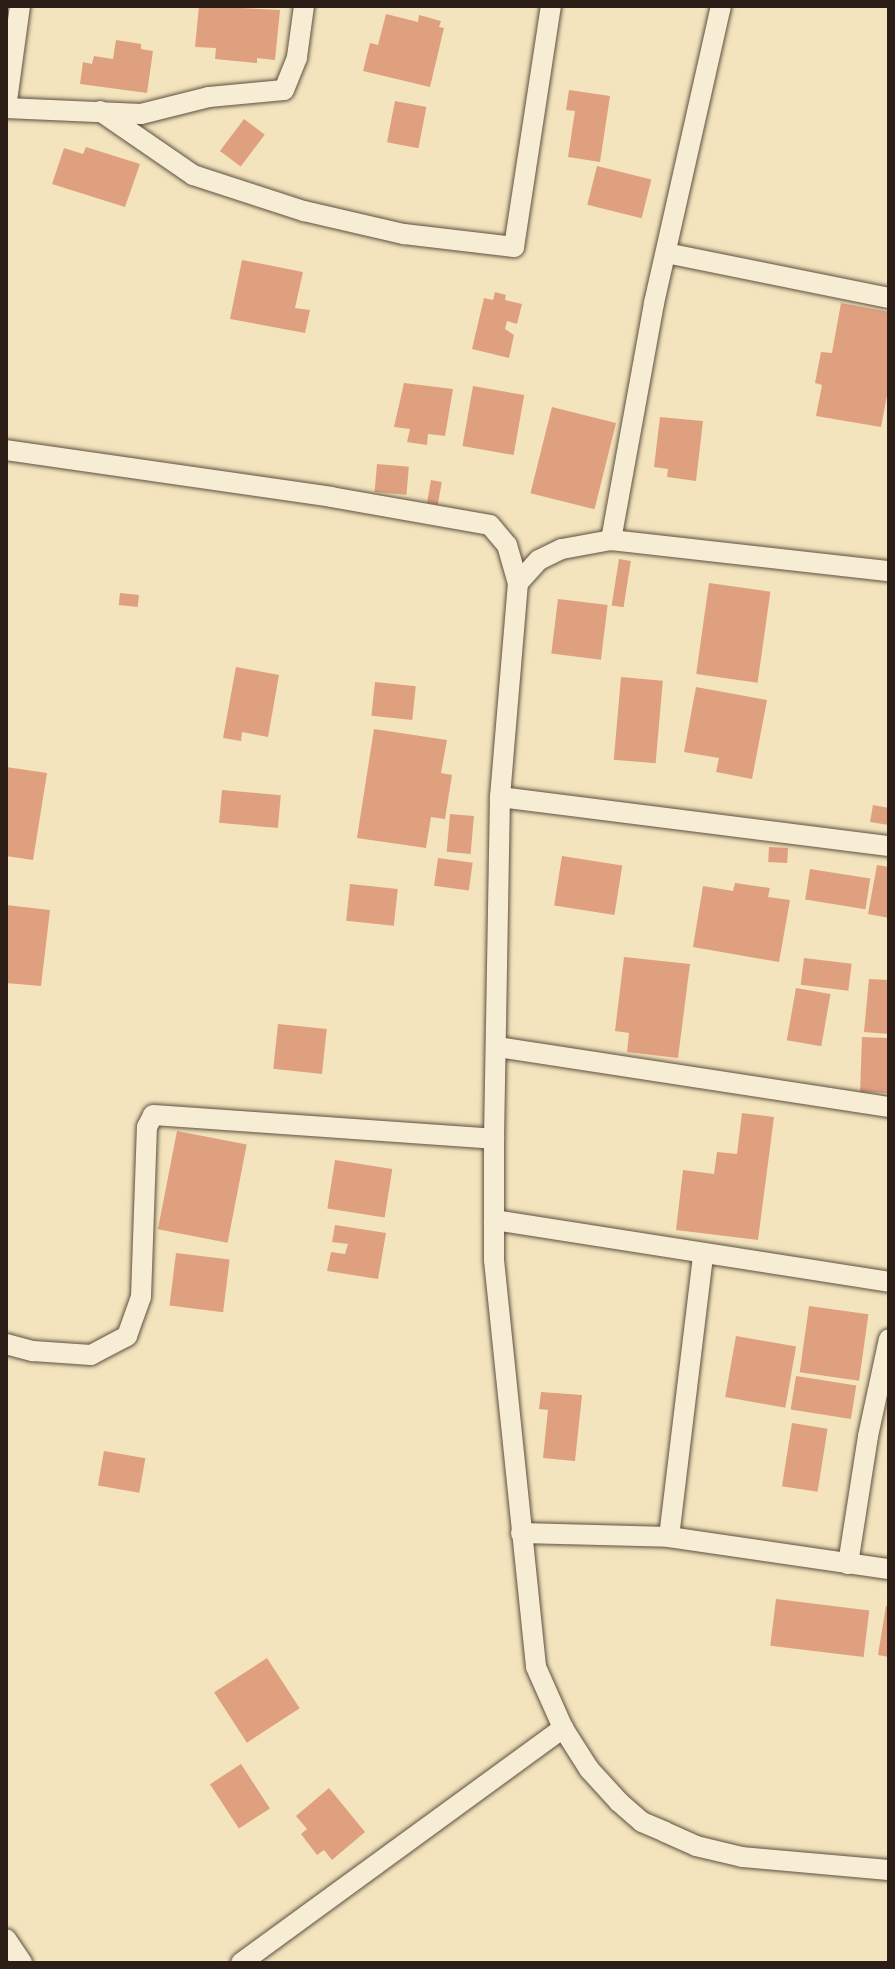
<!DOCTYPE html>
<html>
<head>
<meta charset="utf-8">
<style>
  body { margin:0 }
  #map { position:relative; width:895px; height:1969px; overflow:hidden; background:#f3e4bd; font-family:Cardo,serif }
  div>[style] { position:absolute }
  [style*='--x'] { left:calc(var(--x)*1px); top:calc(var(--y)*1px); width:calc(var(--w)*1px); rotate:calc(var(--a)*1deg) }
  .building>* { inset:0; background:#dfa080; transform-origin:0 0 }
  .roads { filter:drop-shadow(0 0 2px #5e5040) drop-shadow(0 0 2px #5e5040) }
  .minor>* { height:20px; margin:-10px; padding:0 10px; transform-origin:10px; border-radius:10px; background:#f7edd4 }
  span { translate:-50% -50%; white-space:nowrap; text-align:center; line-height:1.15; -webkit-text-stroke:7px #f7edd4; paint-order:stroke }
  .frame { position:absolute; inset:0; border:8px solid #2c1e16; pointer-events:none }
</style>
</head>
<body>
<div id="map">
  <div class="building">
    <i style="clip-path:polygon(199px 6px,280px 10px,275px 60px,257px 58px,257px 63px,215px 59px,216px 48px,195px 47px)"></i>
    <i style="clip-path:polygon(386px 14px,418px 22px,419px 15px,441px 21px,439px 27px,444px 28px,430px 87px,363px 71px,370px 43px,378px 45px)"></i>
    <i style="clip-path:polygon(116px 40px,141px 44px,141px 49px,153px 51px,147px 93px,80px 84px,83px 62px,92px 64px,94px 56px,113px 59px)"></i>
    <i style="clip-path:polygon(569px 90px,610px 96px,600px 162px,568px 157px,575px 111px,566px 110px)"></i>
    <i style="left:395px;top:101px;width:32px;height:42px;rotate:11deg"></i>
    <i style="left:244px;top:119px;width:26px;height:40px;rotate:37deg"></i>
    <i style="clip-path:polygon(86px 147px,140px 164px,125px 207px,52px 184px,64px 148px,83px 154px)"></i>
    <i style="left:597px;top:166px;width:56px;height:40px;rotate:14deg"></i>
    <i style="clip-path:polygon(242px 260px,303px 272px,295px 308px,310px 310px,305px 333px,230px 319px)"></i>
    <i style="clip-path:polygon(495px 292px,506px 295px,505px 300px,522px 304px,517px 324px,507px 321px,505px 329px,514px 335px,509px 358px,472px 349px,484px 298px,493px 300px)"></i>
    <i style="clip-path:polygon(841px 303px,889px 312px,889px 385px,881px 427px,816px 416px,822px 385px,815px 383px,821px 352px,832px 353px)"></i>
    <i style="clip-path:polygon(404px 383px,453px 389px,445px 436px,428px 434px,427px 445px,407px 442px,410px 429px,394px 427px)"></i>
    <i style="left:473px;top:386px;width:52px;height:61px;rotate:10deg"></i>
    <i style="left:552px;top:407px;width:66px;height:89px;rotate:14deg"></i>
    <i style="clip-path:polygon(660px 417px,703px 421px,696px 481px,667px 477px,668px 469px,654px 467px)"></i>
    <i style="left:377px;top:464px;width:32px;height:28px;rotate:5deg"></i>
    <i style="left:431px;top:480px;width:11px;height:23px;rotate:10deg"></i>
    <i style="left:619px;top:559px;width:12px;height:47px;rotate:9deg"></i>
    <i style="left:709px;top:583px;width:62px;height:92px;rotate:8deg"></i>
    <i style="left:120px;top:593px;width:19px;height:12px;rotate:6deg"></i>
    <i style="left:558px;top:599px;width:50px;height:55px;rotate:7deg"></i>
    <i style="clip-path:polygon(236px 667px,279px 675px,268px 737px,242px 732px,241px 741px,223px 738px)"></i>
    <i style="left:621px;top:677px;width:42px;height:83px;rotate:5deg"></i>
    <i style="left:375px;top:682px;width:41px;height:34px;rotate:6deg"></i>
    <i style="clip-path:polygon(696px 687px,767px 700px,752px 779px,716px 772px,719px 758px,684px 752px)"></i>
    <i style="clip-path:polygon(374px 729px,447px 740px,441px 773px,452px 775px,445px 819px,431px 817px,426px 848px,357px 838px)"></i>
    <i style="clip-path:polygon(6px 767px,47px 773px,33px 860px,6px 856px)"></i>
    <i style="left:222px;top:790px;width:59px;height:33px;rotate:5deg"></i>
    <i style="clip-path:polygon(873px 805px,889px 808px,889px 825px,870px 822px)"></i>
    <i style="left:450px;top:814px;width:24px;height:38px;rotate:5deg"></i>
    <i style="left:769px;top:847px;width:19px;height:15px;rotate:3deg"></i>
    <i style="left:562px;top:856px;width:61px;height:50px;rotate:9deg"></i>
    <i style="left:438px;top:858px;width:35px;height:28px;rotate:8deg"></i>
    <i style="clip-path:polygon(877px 865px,889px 867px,889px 918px,868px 914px)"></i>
    <i style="left:810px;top:869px;width:61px;height:31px;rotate:9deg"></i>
    <i style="clip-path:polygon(735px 883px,770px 888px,768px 897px,790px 900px,779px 962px,693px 947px,703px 886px,733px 891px)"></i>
    <i style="left:350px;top:884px;width:48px;height:37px;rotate:6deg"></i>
    <i style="clip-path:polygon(6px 905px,50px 910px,41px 986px,6px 983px)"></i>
    <i style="clip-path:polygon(624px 957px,690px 964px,678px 1058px,627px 1052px,629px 1033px,615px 1031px)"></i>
    <i style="left:804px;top:958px;width:48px;height:27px;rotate:7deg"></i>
    <i style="clip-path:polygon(869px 979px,889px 980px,889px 1034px,864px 1032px)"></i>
    <i style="left:796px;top:988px;width:35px;height:53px;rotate:10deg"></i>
    <i style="left:278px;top:1024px;width:49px;height:45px;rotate:6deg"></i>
    <i style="left:862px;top:1037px;width:27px;height:55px;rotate:2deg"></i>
    <i style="clip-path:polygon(742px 1113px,774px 1117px,758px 1240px,676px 1230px,683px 1170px,714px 1174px,717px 1152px,737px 1154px)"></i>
    <i style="left:177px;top:1131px;width:71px;height:100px;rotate:11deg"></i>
    <i style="left:335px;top:1160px;width:58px;height:49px;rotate:9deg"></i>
    <i style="clip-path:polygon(335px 1225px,386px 1233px,378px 1279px,327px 1271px,331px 1252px,345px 1254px,348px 1244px,332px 1242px)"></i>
    <i style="left:176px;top:1253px;width:54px;height:53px;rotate:7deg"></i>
    <i style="left:809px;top:1306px;width:60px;height:67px;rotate:8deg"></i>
    <i style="left:736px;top:1336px;width:61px;height:62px;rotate:10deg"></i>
    <i style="left:796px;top:1376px;width:61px;height:34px;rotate:9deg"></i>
    <i style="clip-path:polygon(541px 1392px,582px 1395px,575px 1461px,543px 1458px,548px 1410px,539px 1409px)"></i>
    <i style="left:792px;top:1423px;width:36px;height:64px;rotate:9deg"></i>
    <i style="left:104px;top:1451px;width:42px;height:35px;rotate:10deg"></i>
    <i style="left:776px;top:1599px;width:94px;height:47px;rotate:7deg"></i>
    <i style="clip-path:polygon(886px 1606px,889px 1606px,889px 1657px,878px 1655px)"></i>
    <i style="left:267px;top:1658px;width:60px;height:63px;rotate:57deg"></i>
    <i style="left:241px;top:1764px;width:53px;height:37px;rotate:57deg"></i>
    <i style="clip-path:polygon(329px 1788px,365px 1832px,332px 1860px,324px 1850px,317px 1855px,301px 1834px,307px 1829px,296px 1816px)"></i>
  </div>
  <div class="roads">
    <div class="minor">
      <i style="--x:6;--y:108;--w:135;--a:2.5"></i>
      <i style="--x:141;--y:114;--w:70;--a:-14"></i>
      <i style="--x:209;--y:97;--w:75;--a:-5.3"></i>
      <i style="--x:284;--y:90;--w:35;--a:-68"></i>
      <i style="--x:297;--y:57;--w:51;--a:-82.2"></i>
      <i style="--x:6;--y:108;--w:103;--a:-82.2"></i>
      <i style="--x:100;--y:111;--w:113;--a:34.5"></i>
      <i style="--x:193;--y:175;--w:117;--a:18"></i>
      <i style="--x:304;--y:211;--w:103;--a:13"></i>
      <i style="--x:404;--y:234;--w:111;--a:6.7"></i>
      <i style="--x:514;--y:247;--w:244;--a:-81.3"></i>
      <i style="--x:666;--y:253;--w:227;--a:11.4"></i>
      <i style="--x:6;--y:450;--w:328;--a:8.2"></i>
      <i style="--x:331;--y:497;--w:161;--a:10"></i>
      <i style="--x:490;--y:525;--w:26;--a:50"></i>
      <i style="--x:507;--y:545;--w:40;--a:74"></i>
      <i style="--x:611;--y:540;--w:241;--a:-79.7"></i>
      <i style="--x:654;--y:303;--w:304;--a:-77.3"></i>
      <i style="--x:500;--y:797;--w:215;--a:-85.2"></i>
      <i style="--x:518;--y:583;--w:31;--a:-48"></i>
      <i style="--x:539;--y:560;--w:25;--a:-26"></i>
      <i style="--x:562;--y:549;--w:50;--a:-10.4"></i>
      <i style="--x:611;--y:540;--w:280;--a:6.4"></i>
      <i style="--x:497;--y:1047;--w:397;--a:8.7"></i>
      <i style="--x:494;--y:1139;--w:121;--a:90"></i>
      <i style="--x:494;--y:1260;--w:409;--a:84.1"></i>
      <i style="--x:536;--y:1667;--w:67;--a:66.1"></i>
      <i style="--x:563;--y:1728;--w:49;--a:57.6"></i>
      <i style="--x:589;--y:1769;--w:45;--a:47.7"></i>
      <i style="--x:619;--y:1802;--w:30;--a:41"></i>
      <i style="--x:642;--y:1822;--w:25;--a:23"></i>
      <i style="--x:665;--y:1832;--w:34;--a:24"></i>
      <i style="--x:696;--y:1846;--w:47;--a:13.4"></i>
      <i style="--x:742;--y:1857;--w:148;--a:5.1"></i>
      <i style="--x:494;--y:1220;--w:400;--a:8.9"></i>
      <i style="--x:6;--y:1344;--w:28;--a:15"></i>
      <i style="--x:33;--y:1351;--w:58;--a:3.9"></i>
      <i style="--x:91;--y:1355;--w:41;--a:-27.8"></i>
      <i style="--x:127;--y:1336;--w:41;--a:-70.3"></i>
      <i style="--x:141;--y:1297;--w:170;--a:-88"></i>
      <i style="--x:147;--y:1127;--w:13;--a:-63"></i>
      <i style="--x:153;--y:1115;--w:342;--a:4"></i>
      <i style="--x:494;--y:1139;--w:342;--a:-89"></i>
      <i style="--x:500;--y:797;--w:392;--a:7.2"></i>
      <i style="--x:521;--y:1533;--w:148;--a:1.5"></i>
      <i style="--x:669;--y:1537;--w:222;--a:8.3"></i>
      <i style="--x:669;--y:1537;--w:285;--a:-83.1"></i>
      <i style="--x:848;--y:1564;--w:130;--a:-81.1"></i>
      <i style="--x:868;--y:1436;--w:99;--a:-77.8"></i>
      <i style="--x:6;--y:1939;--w:29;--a:56"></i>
      <i style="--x:241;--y:1963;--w:399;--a:-36.1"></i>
    </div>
  </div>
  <div class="frame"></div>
</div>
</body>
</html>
